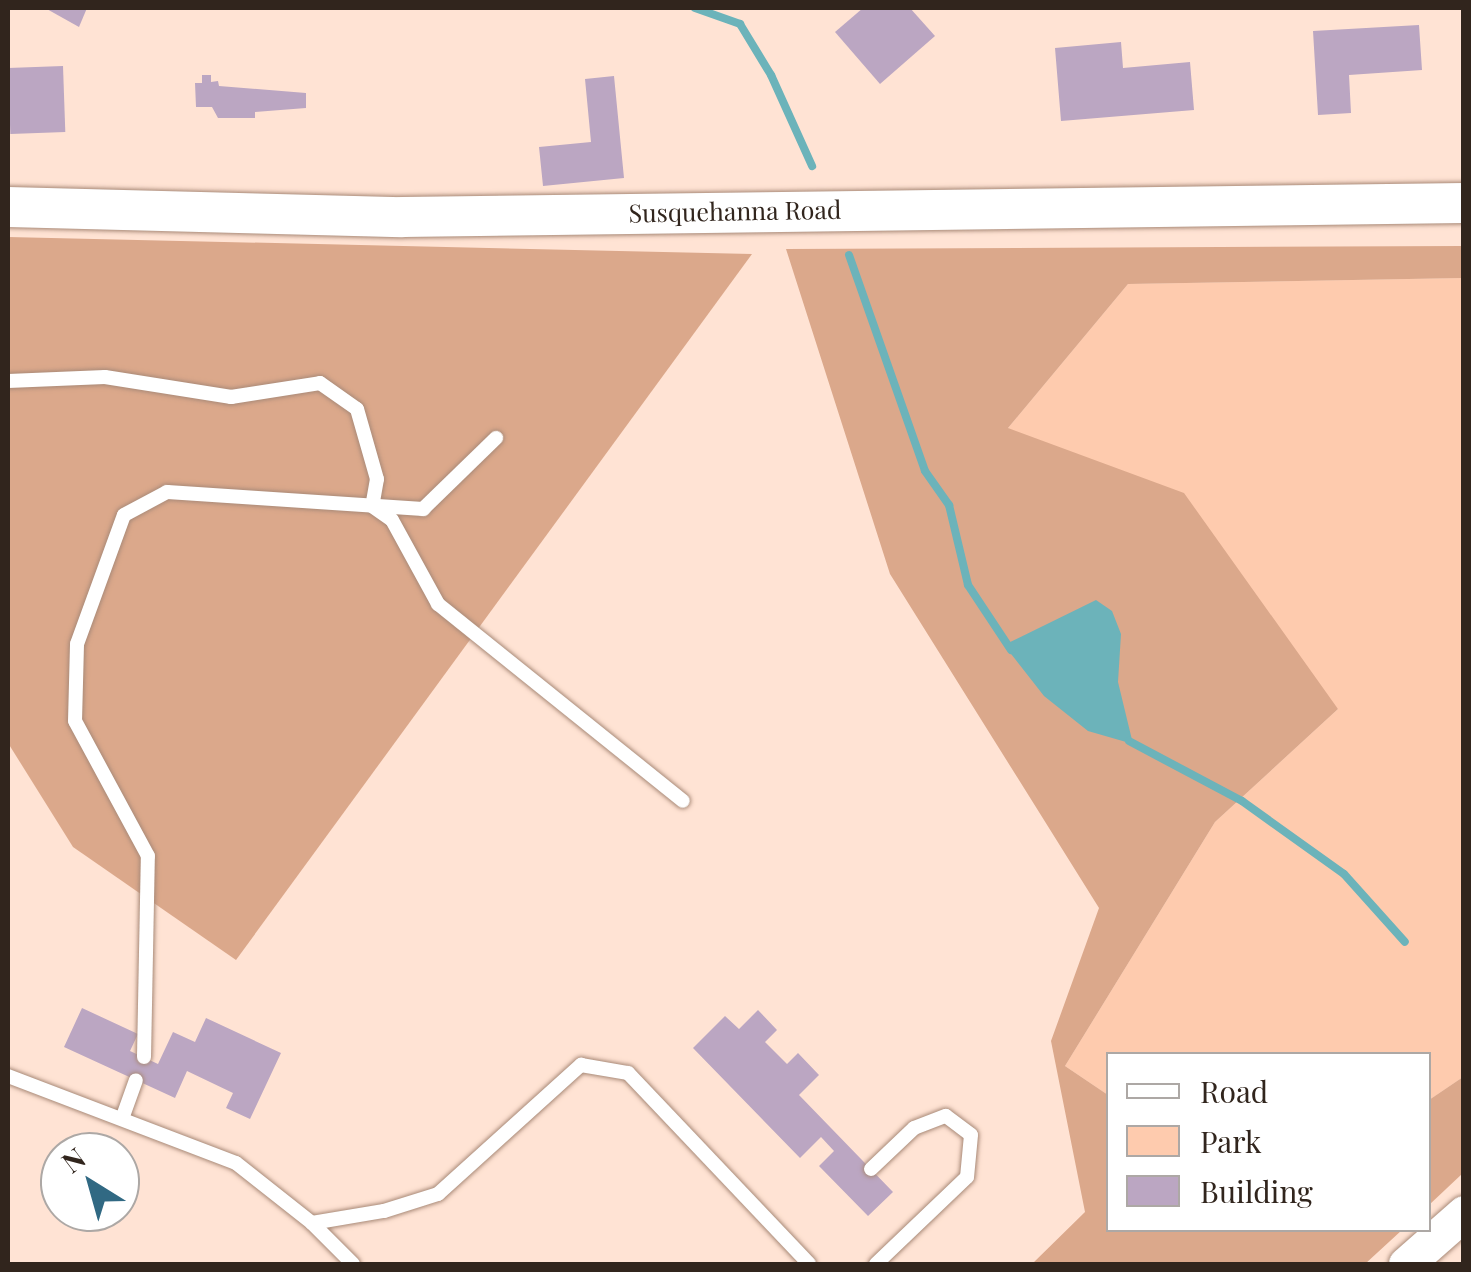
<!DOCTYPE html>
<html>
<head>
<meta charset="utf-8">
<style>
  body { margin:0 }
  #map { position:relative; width:1471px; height:1272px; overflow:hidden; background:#ffe3d4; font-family:"Playfair Display",serif }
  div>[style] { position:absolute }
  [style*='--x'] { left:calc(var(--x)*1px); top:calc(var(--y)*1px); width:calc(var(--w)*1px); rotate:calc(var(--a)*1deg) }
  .green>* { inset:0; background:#fecbae }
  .forest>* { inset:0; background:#dba88b }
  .water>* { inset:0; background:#6cb3ba }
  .stream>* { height:8px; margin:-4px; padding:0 4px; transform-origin:4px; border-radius:4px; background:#6cb3ba }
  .building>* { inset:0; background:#bba6c2; transform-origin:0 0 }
  .roads { filter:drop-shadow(0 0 2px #a98a78) drop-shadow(0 0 2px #a98a78) }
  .service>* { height:14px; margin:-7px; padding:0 7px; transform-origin:7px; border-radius:7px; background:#fff }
  .tertiary>* { height:35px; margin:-17.5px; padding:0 17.5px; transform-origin:17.5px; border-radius:17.5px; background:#fff }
  .secondary>* { height:40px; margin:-20px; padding:0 20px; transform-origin:20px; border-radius:20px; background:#fff }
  span { translate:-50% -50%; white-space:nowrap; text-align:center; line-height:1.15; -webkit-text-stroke:8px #fff; paint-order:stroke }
  .street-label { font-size:25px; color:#31251d }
  .frame { position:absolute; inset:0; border:10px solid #31251d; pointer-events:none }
  .legend { position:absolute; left:1106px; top:1052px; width:325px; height:180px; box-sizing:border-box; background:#fff; border:2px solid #ada8a5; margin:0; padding:12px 18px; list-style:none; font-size:30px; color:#31251d }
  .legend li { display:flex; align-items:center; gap:20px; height:50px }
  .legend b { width:50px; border:2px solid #ada8a5 }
  .north { position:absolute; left:40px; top:1132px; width:100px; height:100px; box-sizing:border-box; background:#fff; border:2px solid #ada8a5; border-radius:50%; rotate:323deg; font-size:28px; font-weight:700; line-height:40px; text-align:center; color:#31251d }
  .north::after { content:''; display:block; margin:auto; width:35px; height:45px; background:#316983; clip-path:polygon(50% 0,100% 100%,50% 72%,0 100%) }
</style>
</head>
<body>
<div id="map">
  <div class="green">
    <i style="clip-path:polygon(1463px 278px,1463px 1077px,1429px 1100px,1428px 1054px,1108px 1054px,1108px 1095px,1065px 1066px,1215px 822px,1338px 709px,1008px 428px,1128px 284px)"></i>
  </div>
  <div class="forest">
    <i style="clip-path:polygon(8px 237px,752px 254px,236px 960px,73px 847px,8px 743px)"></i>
    <i style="clip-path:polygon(1463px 246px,1463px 278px,1128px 284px,1008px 428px,1184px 493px,1338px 709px,1215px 822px,1065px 1066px,1108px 1095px,1108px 1230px,1402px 1230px,1365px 1264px,1032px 1264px,1085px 1212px,1051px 1041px,1099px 908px,890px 574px,786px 249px)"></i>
    <i style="clip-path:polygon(1463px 1077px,1463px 1173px,1429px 1205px,1429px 1100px)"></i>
  </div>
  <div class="water">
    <i style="clip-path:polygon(1096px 600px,1112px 611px,1121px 634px,1118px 682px,1133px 744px,1088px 731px,1044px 696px,1004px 645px)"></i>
  </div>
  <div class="stream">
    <i style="--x:695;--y:8;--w:48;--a:19.6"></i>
    <i style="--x:740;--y:24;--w:60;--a:58.7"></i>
    <i style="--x:771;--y:75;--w:100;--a:65.7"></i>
    <i style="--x:849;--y:255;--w:229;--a:70.6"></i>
    <i style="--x:925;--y:471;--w:42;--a:54.8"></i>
    <i style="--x:949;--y:505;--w:82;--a:76.6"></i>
    <i style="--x:968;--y:585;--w:78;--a:56.5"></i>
    <i style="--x:1129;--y:741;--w:128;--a:28"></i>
    <i style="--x:1242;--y:801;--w:125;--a:35.6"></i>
    <i style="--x:1344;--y:874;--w:91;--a:48.1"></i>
  </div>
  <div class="building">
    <i style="clip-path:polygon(45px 8px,87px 8px,79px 27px)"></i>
    <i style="clip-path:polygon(863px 8px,910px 8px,935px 36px,880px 84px,835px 32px)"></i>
    <i style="clip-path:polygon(1419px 25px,1422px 70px,1349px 75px,1351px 113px,1318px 115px,1313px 31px)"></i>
    <i style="clip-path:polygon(1121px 42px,1123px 68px,1190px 62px,1194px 110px,1061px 121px,1055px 48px)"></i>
    <i style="left:63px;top:66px;width:66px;height:55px;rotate:88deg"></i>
    <i style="clip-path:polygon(202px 75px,211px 75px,211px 82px,218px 81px,219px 86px,306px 93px,306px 108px,255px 112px,255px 118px,218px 118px,212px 107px,196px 107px,195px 83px,202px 83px)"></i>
    <i style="clip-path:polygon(614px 76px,624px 178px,543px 186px,539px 147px,591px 142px,585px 79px)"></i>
    <i style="clip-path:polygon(82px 1008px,138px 1034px,130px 1051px,158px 1064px,173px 1032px,195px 1042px,206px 1018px,281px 1053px,250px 1119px,226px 1108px,233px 1093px,187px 1071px,175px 1098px,64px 1047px)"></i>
    <i style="clip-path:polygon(758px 1010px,777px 1030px,765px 1042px,787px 1064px,798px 1053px,819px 1075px,799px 1095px,893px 1192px,868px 1216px,819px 1166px,834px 1151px,821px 1137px,800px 1158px,693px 1048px,725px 1016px,739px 1029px)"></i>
  </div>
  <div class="roads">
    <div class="service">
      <i style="--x:8;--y:381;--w:97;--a:-2.4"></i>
      <i style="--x:105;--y:377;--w:128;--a:9"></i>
      <i style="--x:231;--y:397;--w:90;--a:-8.9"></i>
      <i style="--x:320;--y:383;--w:45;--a:35.1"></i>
      <i style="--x:357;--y:409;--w:73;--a:74.1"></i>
      <i style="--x:377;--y:479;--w:27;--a:100"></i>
      <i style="--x:372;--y:506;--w:24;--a:35"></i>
      <i style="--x:392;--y:520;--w:96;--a:61.3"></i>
      <i style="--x:438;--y:604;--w:314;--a:38.8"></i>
      <i style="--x:144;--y:1057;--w:201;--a:-88.9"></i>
      <i style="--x:148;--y:856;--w:153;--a:-118.4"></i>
      <i style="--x:75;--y:721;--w:77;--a:-88.5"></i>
      <i style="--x:77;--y:644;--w:137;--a:-70"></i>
      <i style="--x:124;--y:515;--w:49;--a:-28.1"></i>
      <i style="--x:167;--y:492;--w:257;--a:3.8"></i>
      <i style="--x:423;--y:509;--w:102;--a:-44.2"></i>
      <i style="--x:8;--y:1076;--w:244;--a:20.9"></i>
      <i style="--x:236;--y:1163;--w:97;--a:38.3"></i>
      <i style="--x:312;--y:1223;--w:58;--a:45"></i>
      <i style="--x:122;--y:1119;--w:41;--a:-70.3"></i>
      <i style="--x:871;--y:1169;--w:59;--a:-43.6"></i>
      <i style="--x:914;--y:1128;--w:34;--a:-21"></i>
      <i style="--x:946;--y:1116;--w:31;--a:37"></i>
      <i style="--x:971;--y:1135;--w:42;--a:95.4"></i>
      <i style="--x:967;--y:1177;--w:126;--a:136.3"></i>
      <i style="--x:312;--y:1223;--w:73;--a:-9.5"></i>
      <i style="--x:384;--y:1211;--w:57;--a:-17.5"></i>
      <i style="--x:438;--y:1194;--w:193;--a:-42.1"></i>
      <i style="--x:581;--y:1065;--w:48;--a:9.7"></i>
      <i style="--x:628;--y:1073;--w:263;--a:46.5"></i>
    </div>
    <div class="tertiary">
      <i style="--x:1406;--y:1264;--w:77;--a:-41.3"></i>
    </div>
    <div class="secondary">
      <i style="--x:8;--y:207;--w:394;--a:1.5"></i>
      <i style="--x:402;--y:217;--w:1062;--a:-0.76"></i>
    </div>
  </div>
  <div class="street-label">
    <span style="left:735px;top:211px;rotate:-1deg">Susquehanna Road</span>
  </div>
  <div class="frame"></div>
  <ul class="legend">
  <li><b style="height:12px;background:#fff"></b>Road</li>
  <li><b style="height:28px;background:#fecbae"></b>Park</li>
  <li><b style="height:28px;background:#bba6c2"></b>Building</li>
  </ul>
  <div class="north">N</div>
</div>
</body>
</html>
